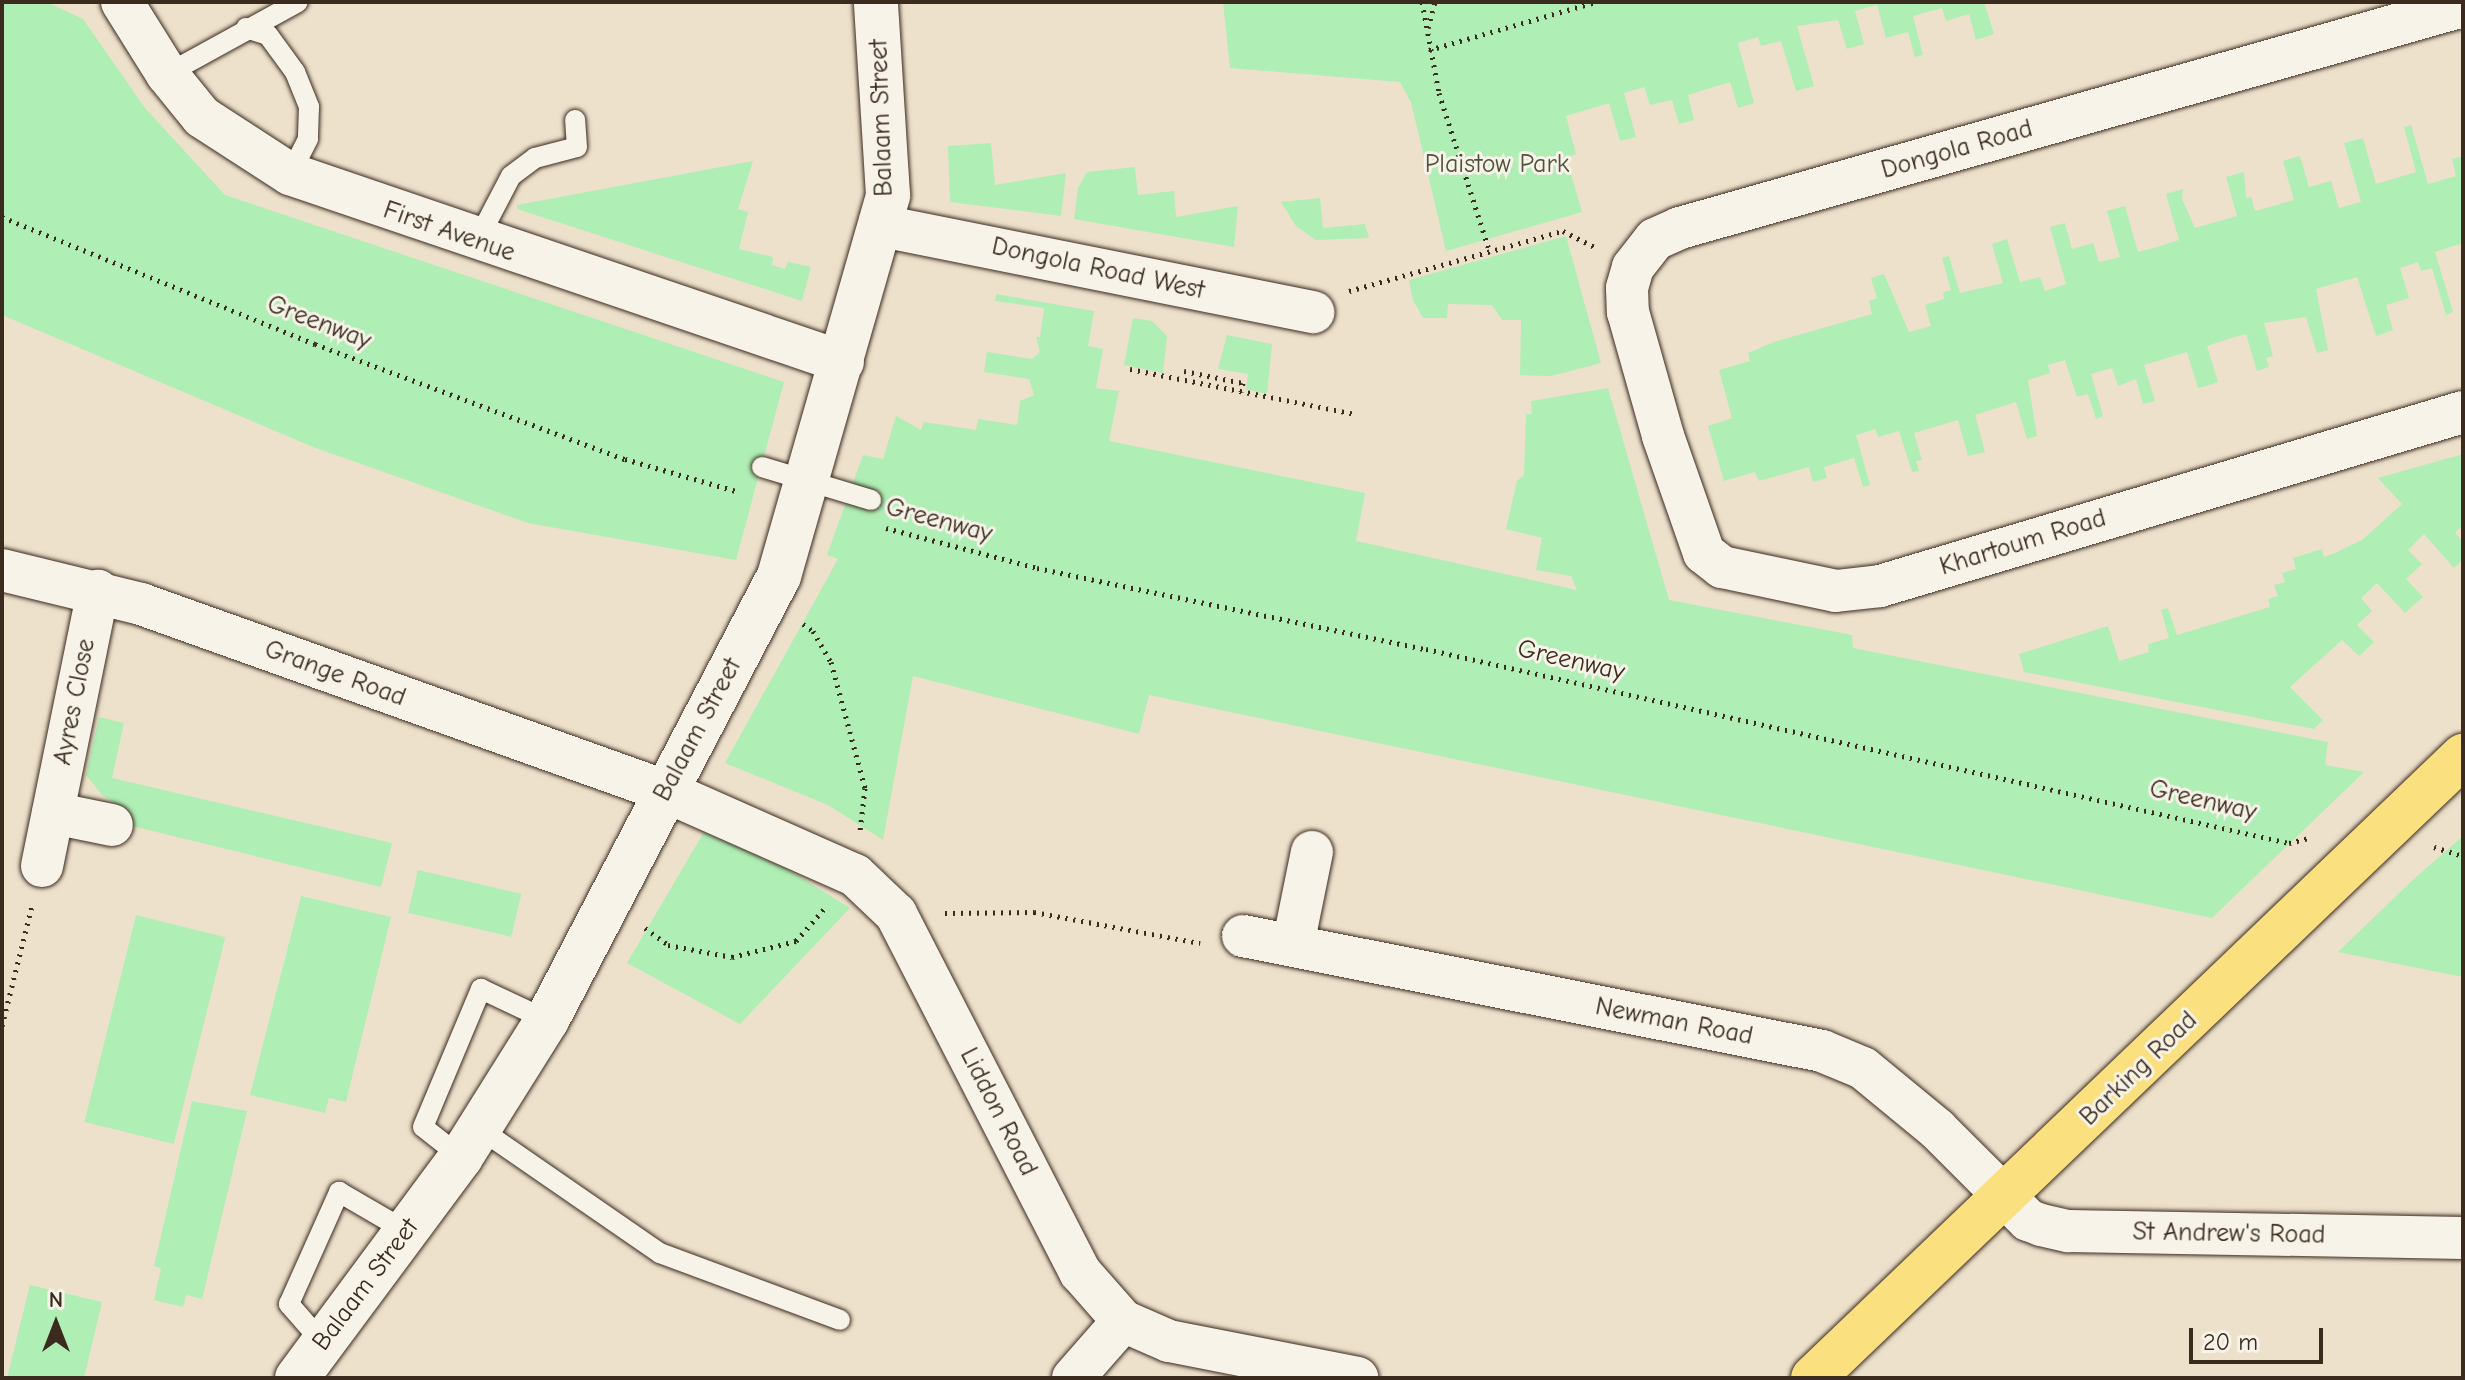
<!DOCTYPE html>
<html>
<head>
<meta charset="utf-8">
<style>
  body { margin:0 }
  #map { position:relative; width:2465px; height:1380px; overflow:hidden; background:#ede1cc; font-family:"Comic Neue",sans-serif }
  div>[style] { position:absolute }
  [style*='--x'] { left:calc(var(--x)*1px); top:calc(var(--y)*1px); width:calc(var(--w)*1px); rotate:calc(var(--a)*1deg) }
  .green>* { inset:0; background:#afeeb5; transform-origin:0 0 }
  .path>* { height:5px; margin-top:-2.5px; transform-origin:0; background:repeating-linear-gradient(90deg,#3b2a1e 0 2px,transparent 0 8px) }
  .roads { filter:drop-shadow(0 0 2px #3b2a1e) drop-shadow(0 0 2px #3b2a1e) }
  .lane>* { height:20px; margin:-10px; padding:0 10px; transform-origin:10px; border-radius:10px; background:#f7f3e8 }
  .street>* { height:42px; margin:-21px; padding:0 21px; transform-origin:21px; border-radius:21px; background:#f7f3e8 }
  .secondary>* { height:44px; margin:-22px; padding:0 22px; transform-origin:22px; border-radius:22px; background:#f7f3e8 }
  .primary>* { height:44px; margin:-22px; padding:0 22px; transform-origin:22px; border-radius:22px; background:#fbe080 }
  span { translate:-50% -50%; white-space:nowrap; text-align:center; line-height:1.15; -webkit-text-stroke:6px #f7f3e8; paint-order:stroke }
  .street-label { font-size:26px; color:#3b2a1e }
  .park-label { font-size:26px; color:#52513c }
  .frame { position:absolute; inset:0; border:4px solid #3b2a1e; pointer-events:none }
  .north { position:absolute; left:16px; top:1284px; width:80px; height:80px; -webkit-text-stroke:6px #f7f3e8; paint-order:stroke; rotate:0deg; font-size:22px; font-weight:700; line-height:32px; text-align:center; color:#3b2a1e }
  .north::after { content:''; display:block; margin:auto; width:28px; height:36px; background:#3b2a1e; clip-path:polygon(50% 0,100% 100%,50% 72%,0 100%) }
  .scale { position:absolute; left:2189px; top:1328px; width:134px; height:36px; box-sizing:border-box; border:4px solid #3b2a1e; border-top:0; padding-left:10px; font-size:24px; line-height:28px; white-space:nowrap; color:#3b2a1e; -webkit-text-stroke:6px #f7f3e8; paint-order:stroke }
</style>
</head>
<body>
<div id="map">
  <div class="green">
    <i style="clip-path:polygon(2px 2px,47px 2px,83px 19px,145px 108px,225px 195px,784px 382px,736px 560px,528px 523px,313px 447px,2px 315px)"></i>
    <i style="clip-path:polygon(1223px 2px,1984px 2px,1994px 34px,1976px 40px,1969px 14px,1946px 21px,1942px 8px,1913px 16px,1923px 55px,1915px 57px,1908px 32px,1886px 38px,1877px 5px,1855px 11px,1864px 44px,1847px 49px,1838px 20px,1797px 26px,1814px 86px,1796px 91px,1781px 41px,1761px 46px,1758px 37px,1738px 43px,1754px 103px,1738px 108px,1730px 82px,1688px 95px,1694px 120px,1679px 124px,1672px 100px,1650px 105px,1644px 87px,1624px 93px,1636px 137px,1620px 141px,1609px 103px,1566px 116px,1576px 154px,1566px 157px,1582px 212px,1446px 251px,1411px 102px,1400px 82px,1230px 68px)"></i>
    <i style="clip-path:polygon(2411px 125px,2428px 184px,2456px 176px,2452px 159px,2463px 156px,2463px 243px,2435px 252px,2453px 312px,2446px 315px,2432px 268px,2421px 271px,2418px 262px,2400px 268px,2409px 298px,2386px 305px,2393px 330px,2376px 336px,2357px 277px,2316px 289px,2328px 350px,2317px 353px,2306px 317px,2264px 323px,2273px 356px,2266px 358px,2269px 367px,2257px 371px,2246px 334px,2228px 339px,2207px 346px,2218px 382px,2210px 385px,2198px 388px,2187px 352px,2144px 365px,2155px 401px,2143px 404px,2136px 379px,2118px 386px,2112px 368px,2091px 374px,2103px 416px,2096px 419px,2088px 394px,2077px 397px,2065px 360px,2048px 365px,2050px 373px,2028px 380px,2037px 436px,2027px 439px,2016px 402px,1975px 415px,1985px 452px,1968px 456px,1958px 420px,1914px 433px,1922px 460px,1916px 461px,1919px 471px,1912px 472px,1899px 431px,1878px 437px,1875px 429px,1856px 435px,1870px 485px,1863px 487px,1854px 458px,1824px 467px,1827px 478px,1813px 482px,1809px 467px,1759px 481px,1755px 472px,1724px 481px,1708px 426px,1732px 418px,1719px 370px,1750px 361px,1748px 353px,1774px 342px,1872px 314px,1869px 301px,1877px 298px,1871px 278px,1884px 274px,1909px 332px,1931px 326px,1925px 305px,1944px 299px,1943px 292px,1951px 290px,1942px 258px,1949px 256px,1960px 293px,2003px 283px,1992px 244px,2007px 239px,2020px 282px,2040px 277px,2045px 291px,2066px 284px,2050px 227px,2065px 223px,2072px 249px,2093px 243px,2099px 262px,2120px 257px,2107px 211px,2125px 206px,2138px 252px,2157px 247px,2179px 240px,2166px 194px,2183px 189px,2182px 199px,2195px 228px,2237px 216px,2226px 177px,2244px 172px,2246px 198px,2251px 197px,2255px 211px,2294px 200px,2283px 161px,2300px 156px,2309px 187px,2331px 181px,2339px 208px,2361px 202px,2344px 143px,2363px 138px,2376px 184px,2416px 172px,2404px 127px)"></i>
    <i style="clip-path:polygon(991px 143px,995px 185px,1066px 173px,1061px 216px,950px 202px,948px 146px)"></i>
    <i style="clip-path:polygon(753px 161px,738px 209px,748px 212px,739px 249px,773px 257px,772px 265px,785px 269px,788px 262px,811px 267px,802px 301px,517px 209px,517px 205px)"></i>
    <i style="clip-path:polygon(1135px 167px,1138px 195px,1174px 191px,1176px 217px,1238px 206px,1234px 247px,1074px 219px,1078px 188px,1087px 172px)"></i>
    <i style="clip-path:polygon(1320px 198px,1323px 228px,1365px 224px,1369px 238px,1316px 240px,1296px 226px,1281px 202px)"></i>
    <i style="clip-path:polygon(1566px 236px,1601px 363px,1551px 376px,1520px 375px,1521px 320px,1502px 320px,1492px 305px,1448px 304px,1447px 318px,1423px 318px,1413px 300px,1409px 280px)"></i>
    <i style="clip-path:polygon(996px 294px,1094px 311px,1088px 346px,1103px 349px,1096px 388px,1119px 391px,1109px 441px,1365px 493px,1356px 541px,1577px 590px,1571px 576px,1536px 570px,1542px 538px,1506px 529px,1517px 481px,1524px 475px,1526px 414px,1532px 414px,1531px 401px,1608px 388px,1669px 600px,1852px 635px,1853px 648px,2328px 742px,2325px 765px,2364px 772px,2212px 918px,1149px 695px,1139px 734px,913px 676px,883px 840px,828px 805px,725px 763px,838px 559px,827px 555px,863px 455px,883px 459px,896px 416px,921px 430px,924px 422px,976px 430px,978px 419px,1017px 425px,1020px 401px,1034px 395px,1029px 379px,984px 372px,987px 352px,1032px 359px,1040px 352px,1036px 337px,1040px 337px,1044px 308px,995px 301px)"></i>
    <i style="clip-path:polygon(1133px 318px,1152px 321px,1167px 336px,1163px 373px,1124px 365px)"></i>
    <i style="clip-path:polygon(1227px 335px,1272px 344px,1267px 394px,1246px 389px,1248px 374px,1218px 369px)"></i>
    <i style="clip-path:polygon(2463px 454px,2463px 525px,2455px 533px,2463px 542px,2463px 559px,2454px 568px,2424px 534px,2408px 550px,2422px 564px,2406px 579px,2423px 597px,2405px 613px,2377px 583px,2361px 598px,2372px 611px,2357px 625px,2374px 642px,2359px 656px,2342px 640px,2290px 687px,2323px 720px,2314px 729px,2024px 672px,2019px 654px,2108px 626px,2119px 661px,2149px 652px,2148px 644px,2169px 638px,2161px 610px,2168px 608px,2177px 635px,2270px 607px,2268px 599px,2278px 596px,2274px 585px,2285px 582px,2282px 573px,2296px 569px,2293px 558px,2322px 549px,2324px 557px,2333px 554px,2362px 540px,2402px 504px,2378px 478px)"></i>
    <i style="clip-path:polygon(99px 717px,124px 723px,112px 778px,392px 843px,381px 887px,128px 825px,130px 814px,102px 795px,86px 775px)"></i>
    <i style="clip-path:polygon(704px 832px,787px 869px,850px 908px,740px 1024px,627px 963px)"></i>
    <i style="clip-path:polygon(2463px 836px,2463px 977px,2338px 952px,2415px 878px)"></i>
    <i style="left:418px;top:870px;width:106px;height:44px;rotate:13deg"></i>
    <i style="clip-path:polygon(301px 896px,391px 917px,346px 1102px,329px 1098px,325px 1113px,250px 1095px)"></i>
    <i style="left:136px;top:915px;width:92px;height:213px;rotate:14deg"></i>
    <i style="clip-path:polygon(192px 1101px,247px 1111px,202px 1299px,186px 1295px,183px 1307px,154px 1300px,161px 1268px,154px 1266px)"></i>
    <i style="clip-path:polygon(30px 1285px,102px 1302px,84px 1378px,7px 1378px)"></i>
  </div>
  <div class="path">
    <i style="--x:1422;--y:2;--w:93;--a:79.4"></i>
    <i style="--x:1439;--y:93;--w:168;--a:72.3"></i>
    <i style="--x:1428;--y:28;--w:27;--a:-75"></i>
    <i style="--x:1429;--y:50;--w:173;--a:-16.1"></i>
    <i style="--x:2;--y:217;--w:338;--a:22.1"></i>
    <i style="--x:315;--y:344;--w:331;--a:20.4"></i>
    <i style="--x:625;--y:459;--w:119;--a:16.1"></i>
    <i style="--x:1349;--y:291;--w:222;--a:-15.7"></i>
    <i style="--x:1563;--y:231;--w:36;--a:27"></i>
    <i style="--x:1130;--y:369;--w:229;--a:11.3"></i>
    <i style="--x:1184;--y:371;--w:60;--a:11.5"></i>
    <i style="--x:1243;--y:383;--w:9;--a:103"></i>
    <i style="--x:886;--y:528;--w:156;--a:14.8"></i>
    <i style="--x:1037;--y:568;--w:397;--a:11.8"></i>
    <i style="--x:1426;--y:649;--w:885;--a:12.67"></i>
    <i style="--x:2289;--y:843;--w:21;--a:-14"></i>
    <i style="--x:803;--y:624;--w:12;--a:35"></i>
    <i style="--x:813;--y:631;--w:36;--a:60"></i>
    <i style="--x:831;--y:662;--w:131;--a:74.9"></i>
    <i style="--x:865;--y:788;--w:43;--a:96.6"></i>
    <i style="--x:2434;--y:847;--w:30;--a:17"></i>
    <i style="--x:945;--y:913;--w:89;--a:-0.6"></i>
    <i style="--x:1034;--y:912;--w:169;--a:10.6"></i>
    <i style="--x:645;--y:928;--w:29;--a:36"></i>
    <i style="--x:668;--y:945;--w:65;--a:10.6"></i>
    <i style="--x:732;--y:957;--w:66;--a:-14"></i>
    <i style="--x:796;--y:941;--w:43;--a:-48.8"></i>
    <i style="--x:2;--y:1026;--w:124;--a:-76"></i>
  </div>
  <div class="roads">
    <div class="lane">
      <i style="--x:246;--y:28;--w:23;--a:18"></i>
      <i style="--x:268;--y:35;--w:46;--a:53.9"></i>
      <i style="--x:295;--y:72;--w:38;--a:68"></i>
      <i style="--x:309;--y:107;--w:32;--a:92"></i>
      <i style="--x:308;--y:139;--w:39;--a:117"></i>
      <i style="--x:167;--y:74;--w:149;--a:-28.8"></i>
      <i style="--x:477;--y:241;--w:73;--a:-62.4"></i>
      <i style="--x:511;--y:176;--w:30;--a:-37"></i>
      <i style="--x:535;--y:158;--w:43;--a:-14.7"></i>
      <i style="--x:577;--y:147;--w:27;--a:-94"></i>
      <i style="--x:762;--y:467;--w:114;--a:16.8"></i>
      <i style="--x:480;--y:1129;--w:219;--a:34.6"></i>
      <i style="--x:660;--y:1253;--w:192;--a:20.4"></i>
      <i style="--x:461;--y:1157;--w:48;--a:-141.7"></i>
      <i style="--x:423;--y:1127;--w:150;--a:-67.2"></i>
      <i style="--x:481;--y:989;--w:73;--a:25.2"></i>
      <i style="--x:323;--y:1343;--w:52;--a:-131.1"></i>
      <i style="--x:289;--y:1304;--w:123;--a:-65.9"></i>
      <i style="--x:339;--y:1192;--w:78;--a:30.2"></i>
    </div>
    <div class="street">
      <i style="--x:122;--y:2;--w:85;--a:58"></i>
      <i style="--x:167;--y:74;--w:55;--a:50.9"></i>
      <i style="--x:202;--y:117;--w:105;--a:32.9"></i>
      <i style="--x:290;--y:174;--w:584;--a:18.78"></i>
      <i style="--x:2463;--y:6;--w:814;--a:164.17"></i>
      <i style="--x:1680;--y:228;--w:27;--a:156"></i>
      <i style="--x:1655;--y:239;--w:36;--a:128"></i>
      <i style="--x:1633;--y:267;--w:22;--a:106"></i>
      <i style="--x:1627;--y:288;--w:24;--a:88"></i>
      <i style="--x:1628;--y:312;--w:129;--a:74.2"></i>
      <i style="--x:1663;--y:436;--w:124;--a:70.7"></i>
      <i style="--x:1704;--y:553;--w:23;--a:38"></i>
      <i style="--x:1722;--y:567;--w:116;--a:11.9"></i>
      <i style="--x:1836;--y:591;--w:44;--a:-6.5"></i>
      <i style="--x:1880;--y:586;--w:608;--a:-16.62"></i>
      <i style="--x:882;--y:226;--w:440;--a:11.3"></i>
      <i style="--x:2;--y:570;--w:143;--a:13.7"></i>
      <i style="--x:141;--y:604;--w:556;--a:19.64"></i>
      <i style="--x:665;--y:791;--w:208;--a:23.9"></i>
      <i style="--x:855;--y:875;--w:57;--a:43.6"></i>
      <i style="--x:896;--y:914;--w:403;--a:62.8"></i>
      <i style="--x:1080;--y:1272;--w:65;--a:48.7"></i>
      <i style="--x:1123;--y:1321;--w:50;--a:23.5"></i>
      <i style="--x:1169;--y:1341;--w:192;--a:11.1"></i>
      <i style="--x:53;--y:813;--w:60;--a:11.5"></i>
      <i style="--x:42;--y:866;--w:281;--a:-78.5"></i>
      <i style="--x:1243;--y:936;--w:590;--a:11.23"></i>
      <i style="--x:1822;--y:1051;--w:44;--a:22.5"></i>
      <i style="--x:1863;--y:1068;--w:96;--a:39.5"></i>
      <i style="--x:1937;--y:1129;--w:129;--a:45"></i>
      <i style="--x:2028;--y:1220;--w:14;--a:21"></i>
      <i style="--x:2041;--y:1225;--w:28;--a:13"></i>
      <i style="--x:2068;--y:1231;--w:395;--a:1"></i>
      <i style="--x:1293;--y:945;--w:95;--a:-78.5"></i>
      <i style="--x:1073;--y:1378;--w:76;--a:-48.7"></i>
    </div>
    <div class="secondary">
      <i style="--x:297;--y:1378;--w:275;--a:-53.4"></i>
      <i style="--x:461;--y:1157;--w:162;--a:-57.9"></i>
      <i style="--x:547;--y:1020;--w:501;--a:-62.41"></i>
      <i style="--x:779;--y:576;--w:396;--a:-74"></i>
      <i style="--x:888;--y:195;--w:193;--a:-93.6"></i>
    </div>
    <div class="primary">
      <i style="--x:1813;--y:1378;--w:900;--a:-43.74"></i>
    </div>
  </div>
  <div class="street-label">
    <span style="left:882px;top:118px;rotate:-92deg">Balaam Street</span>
    <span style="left:1957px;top:150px;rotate:-16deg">Dongola Road</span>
    <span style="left:449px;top:232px;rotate:19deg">First Avenue</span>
    <span style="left:1098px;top:269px;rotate:12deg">Dongola Road West</span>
    <span style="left:319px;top:323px;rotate:21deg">Greenway</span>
    <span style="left:939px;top:521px;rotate:15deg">Greenway</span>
    <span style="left:2023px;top:543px;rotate:-17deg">Khartoum Road</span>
    <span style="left:1571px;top:661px;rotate:13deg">Greenway</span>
    <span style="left:335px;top:674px;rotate:20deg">Grange Road</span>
    <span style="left:75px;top:702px;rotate:-79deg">Ayres Close</span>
    <span style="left:698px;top:730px;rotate:-62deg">Balaam Street</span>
    <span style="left:2203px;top:801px;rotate:13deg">Greenway</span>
    <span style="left:1674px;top:1022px;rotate:11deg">Newman Road</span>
    <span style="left:2139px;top:1069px;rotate:-44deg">Barking Road</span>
    <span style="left:998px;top:1112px;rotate:63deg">Liddon Road</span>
    <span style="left:2229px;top:1234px;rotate:1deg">St Andrew's Road</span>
    <span style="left:366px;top:1285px;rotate:-53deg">Balaam Street</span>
  </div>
  <div class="park-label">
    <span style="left:1497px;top:165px">Plaistow Park</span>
  </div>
  <div class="frame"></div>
  <div class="north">N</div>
  <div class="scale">20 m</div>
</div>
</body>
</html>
